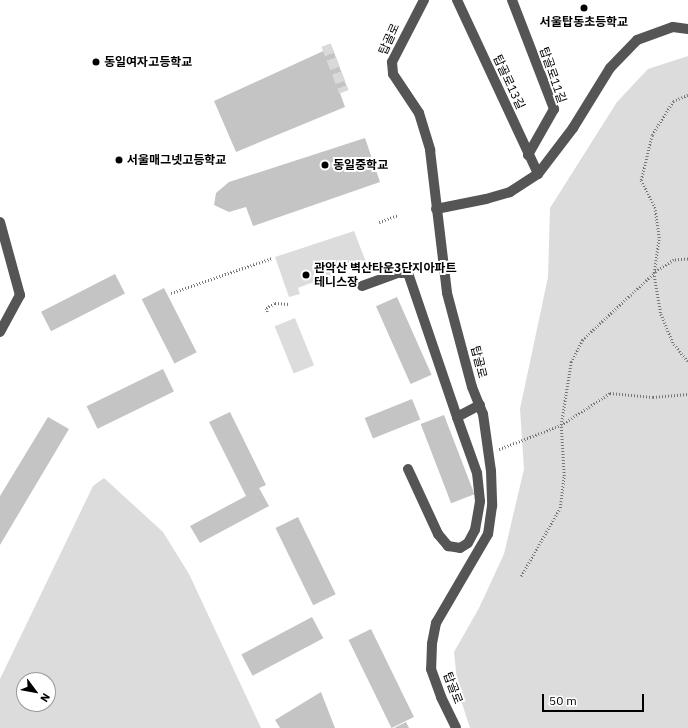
<!DOCTYPE html>
<html>
<head>
<meta charset="utf-8">
<style>
  body { margin:0 }
  #map { position:relative; width:688px; height:728px; overflow:hidden; background:#fff; font-family:"IBM Plex Sans","Noto Sans KR",sans-serif }
  div>[style] { position:absolute }
  [style*='--x'] { left:calc(var(--x)*1px); top:calc(var(--y)*1px); width:calc(var(--w)*1px); rotate:calc(var(--a)*1deg) }
  .green>* { inset:0; background:#dcdcdc; transform-origin:0 0 }
  .building>* { inset:0; background:#c4c4c4; transform-origin:0 0 }
  .minor-tunnel>* { height:10px; margin-top:-5px; transform-origin:0; background:repeating-linear-gradient(90deg,#d9d9d9 0 10px,transparent 0 15px) }
  .path>* { height:2.5px; margin-top:-1.25px; transform-origin:0; background:repeating-linear-gradient(90deg,#777 0 1px,transparent 0 3px) }
  .minor>* { height:10px; margin:-5px; padding:0 5px; transform-origin:5px; border-radius:5px; background:#555 }
  .dots>* { width:11px; height:11px; translate:-50% -50%; box-sizing:border-box; border:2px solid #fff; border-radius:50% }
  span { translate:-50% -50%; white-space:nowrap; text-align:center; line-height:1.15; -webkit-text-stroke:4px #fff; paint-order:stroke }
  .poi-label { font-size:12px; color:#000; font-weight:700 }
  .left { translate:0 -50%; text-align:left }
  .street-label { font-size:12px; color:#000 }
  .north { position:absolute; left:16px; top:672px; width:40px; height:40px; box-sizing:border-box; background:#fff; border:1px solid #999; border-radius:50%; rotate:122deg; font-size:11px; font-weight:700; line-height:16px; text-align:center; color:#000 }
  .north::after { content:''; display:block; margin:auto; width:14px; height:18px; background:#000; clip-path:polygon(50% 0,100% 100%,50% 72%,0 100%) }
  .scale { position:absolute; left:542px; top:694px; width:102px; height:18px; box-sizing:border-box; border:2px solid #000; border-top:0; padding-left:5px; font-size:12px; line-height:14px; white-space:nowrap; color:#000; -webkit-text-stroke:3px #fff; paint-order:stroke }
</style>
</head>
<body>
<div id="map">
  <div class="green">
    <i style="clip-path:polygon(688px 56px,688px 728px,470px 728px,458px 691px,454px 652px,479px 608px,504px 554px,524px 469px,520px 409px,548px 277px,550px 208px,617px 102px,648px 69px)"></i>
    <i style="clip-path:polygon(354px 231px,366px 262px,298px 288px,300px 294px,289px 297px,275px 257px)"></i>
    <i style="left:295px;top:318px;width:51px;height:22px;rotate:68deg"></i>
    <i style="clip-path:polygon(evenodd,104px 478px,163px 532px,189px 574px,261px 728px,0 728px,0 679px,93px 486px,104px 478px,24px 680px,48px 680px,48px 704px,24px 704px,24px 680px)"></i>
  </div>
  <div class="building">
    <i style="clip-path:polygon(332px 47px,348px 90px,340px 93px,345px 107px,236px 152px,214px 101px)"></i>
    <i style="clip-path:polygon(365px 138px,380px 182px,253px 226px,246px 207px,229px 212px,214px 205px,216px 193px,229px 182px)"></i>
    <i style="left:115px;top:274px;width:22px;height:83px;rotate:63deg"></i>
    <i style="left:164px;top:288px;width:72px;height:25px;rotate:63deg"></i>
    <i style="left:397px;top:297px;width:85px;height:23px;rotate:66deg"></i>
    <i style="left:163px;top:369px;width:25px;height:85px;rotate:64deg"></i>
    <i style="left:412px;top:399px;width:22px;height:51px;rotate:68deg"></i>
    <i style="clip-path:polygon(230px 412px,266px 485px,259px 488px,269px 506px,200px 543px,190px 526px,246px 496px,209px 422px)"></i>
    <i style="left:444px;top:415px;width:85px;height:25px;rotate:69deg"></i>
    <i style="clip-path:polygon(48px 417px,69px 429px,0 545px,0 496px)"></i>
    <i style="left:298px;top:517px;width:86px;height:25px;rotate:64deg"></i>
    <i style="left:312px;top:617px;width:24px;height:80px;rotate:62deg"></i>
    <i style="left:371px;top:629px;width:98px;height:25px;rotate:64deg"></i>
    <i style="clip-path:polygon(321px 692px,335px 728px,280px 728px,275px 720px)"></i>
    <i style="clip-path:polygon(406px 722px,409px 728px,394px 728px)"></i>
  </div>
  <div class="minor-tunnel">
    <i style="--x:326;--y:45;--w:50;--a:69"></i>
  </div>
  <div class="path">
    <i style="--x:379;--y:222;--w:20;--a:-20"></i>
    <i style="--x:688;--y:259;--w:14;--a:176"></i>
    <i style="--x:674;--y:260;--w:24;--a:147"></i>
    <i style="--x:654;--y:273;--w:42;--a:80.3"></i>
    <i style="--x:661;--y:314;--w:33;--a:67"></i>
    <i style="--x:674;--y:344;--w:22;--a:51"></i>
    <i style="--x:171;--y:293;--w:107;--a:-19.1"></i>
    <i style="--x:267;--y:312;--w:4;--a:-104"></i>
    <i style="--x:266;--y:308;--w:10;--a:-29"></i>
    <i style="--x:275;--y:303;--w:14;--a:4"></i>
    <i style="--x:499;--y:449;--w:66;--a:-21.2"></i>
    <i style="--x:561;--y:425;--w:64;--a:-81"></i>
    <i style="--x:571;--y:362;--w:25;--a:-63"></i>
    <i style="--x:582;--y:340;--w:98;--a:-42.9"></i>
    <i style="--x:654;--y:273;--w:35;--a:-82"></i>
    <i style="--x:659;--y:238;--w:30;--a:-98"></i>
    <i style="--x:655;--y:208;--w:31;--a:-117"></i>
    <i style="--x:641;--y:180;--w:46;--a:-76.3"></i>
    <i style="--x:652;--y:135;--w:40;--a:-58"></i>
    <i style="--x:673;--y:101;--w:16;--a:-22"></i>
    <i style="--x:521;--y:576;--w:78;--a:-60.2"></i>
    <i style="--x:560;--y:508;--w:32;--a:-83"></i>
    <i style="--x:564;--y:476;--w:51;--a:-93.4"></i>
    <i style="--x:561;--y:425;--w:59;--a:-33.1"></i>
    <i style="--x:610;--y:393;--w:43;--a:5.3"></i>
    <i style="--x:653;--y:397;--w:35;--a:-5"></i>
  </div>
  <div class="minor">
    <i style="--x:424;--y:0;--w:70;--a:117.3"></i>
    <i style="--x:392;--y:62;--w:12;--a:85"></i>
    <i style="--x:393;--y:74;--w:47;--a:56.3"></i>
    <i style="--x:419;--y:113;--w:39;--a:73"></i>
    <i style="--x:430;--y:150;--w:144;--a:83.2"></i>
    <i style="--x:447;--y:293;--w:97;--a:75.1"></i>
    <i style="--x:472;--y:387;--w:29;--a:68"></i>
    <i style="--x:483;--y:414;--w:58;--a:82"></i>
    <i style="--x:491;--y:471;--w:35;--a:88"></i>
    <i style="--x:492;--y:506;--w:28;--a:98"></i>
    <i style="--x:488;--y:534;--w:103;--a:120.3"></i>
    <i style="--x:436;--y:623;--w:21;--a:101"></i>
    <i style="--x:432;--y:644;--w:25;--a:92"></i>
    <i style="--x:431;--y:669;--w:30;--a:70"></i>
    <i style="--x:441;--y:697;--w:34;--a:64"></i>
    <i style="--x:457;--y:0;--w:192;--a:65"></i>
    <i style="--x:512;--y:0;--w:117;--a:68.9"></i>
    <i style="--x:554;--y:109;--w:53;--a:119.5"></i>
    <i style="--x:436;--y:209;--w:51;--a:-11.3"></i>
    <i style="--x:486;--y:199;--w:25;--a:-16"></i>
    <i style="--x:510;--y:192;--w:33;--a:-33"></i>
    <i style="--x:538;--y:174;--w:58;--a:-52.7"></i>
    <i style="--x:573;--y:128;--w:70;--a:-58.3"></i>
    <i style="--x:610;--y:68;--w:39;--a:-46"></i>
    <i style="--x:637;--y:40;--w:38;--a:-20"></i>
    <i style="--x:673;--y:27;--w:15;--a:8"></i>
    <i style="--x:0;--y:222;--w:76;--a:74.7"></i>
    <i style="--x:20;--y:295;--w:42;--a:118.4"></i>
    <i style="--x:362;--y:286;--w:37;--a:-20"></i>
    <i style="--x:397;--y:273;--w:11;--a:0"></i>
    <i style="--x:408;--y:273;--w:152;--a:71.2"></i>
    <i style="--x:457;--y:417;--w:26;--a:-28"></i>
    <i style="--x:408;--y:469;--w:72;--a:65.2"></i>
    <i style="--x:438;--y:534;--w:16;--a:50"></i>
    <i style="--x:448;--y:546;--w:12;--a:9"></i>
    <i style="--x:460;--y:548;--w:9;--a:-32"></i>
    <i style="--x:468;--y:543;--w:15;--a:-62"></i>
    <i style="--x:475;--y:530;--w:29;--a:-80"></i>
    <i style="--x:480;--y:501;--w:28;--a:-96"></i>
    <i style="--x:477;--y:473;--w:59;--a:-109.7"></i>
  </div>
  <div class="dots">
    <i style="left:584px;top:8px;background:#000"></i>
    <i style="left:96px;top:62px;background:#000"></i>
    <i style="left:119px;top:160px;background:#000"></i>
    <i style="left:325px;top:165px;background:#000"></i>
    <i style="left:306px;top:275px;background:#000"></i>
  </div>
  <div class="poi-label">
    <span style="left:584px;top:22px">서울탑동초등학교</span>
    <span class="left" style="left:104px;top:62px">동일여자고등학교</span>
    <span class="left" style="left:127px;top:160px">서울매그넷고등학교</span>
    <span class="left" style="left:333px;top:165px">동일중학교</span>
    <span class="left" style="left:314px;top:275px">관악산 벽산타운3단지아파트<br>테니스장</span>
  </div>
  <div class="street-label">
    <span style="left:389px;top:39px;rotate:-66deg">탑골로</span>
    <span style="left:553px;top:75px;rotate:71deg">탑골로11길</span>
    <span style="left:509px;top:82px;rotate:65deg">탑골로13길</span>
    <span style="left:479px;top:362px;rotate:76deg">탑골로</span>
    <span style="left:453px;top:688px;rotate:69deg">탑골로</span>
  </div>
  <div class="north">N</div>
  <div class="scale">50 m</div>
</div>
</body>
</html>
